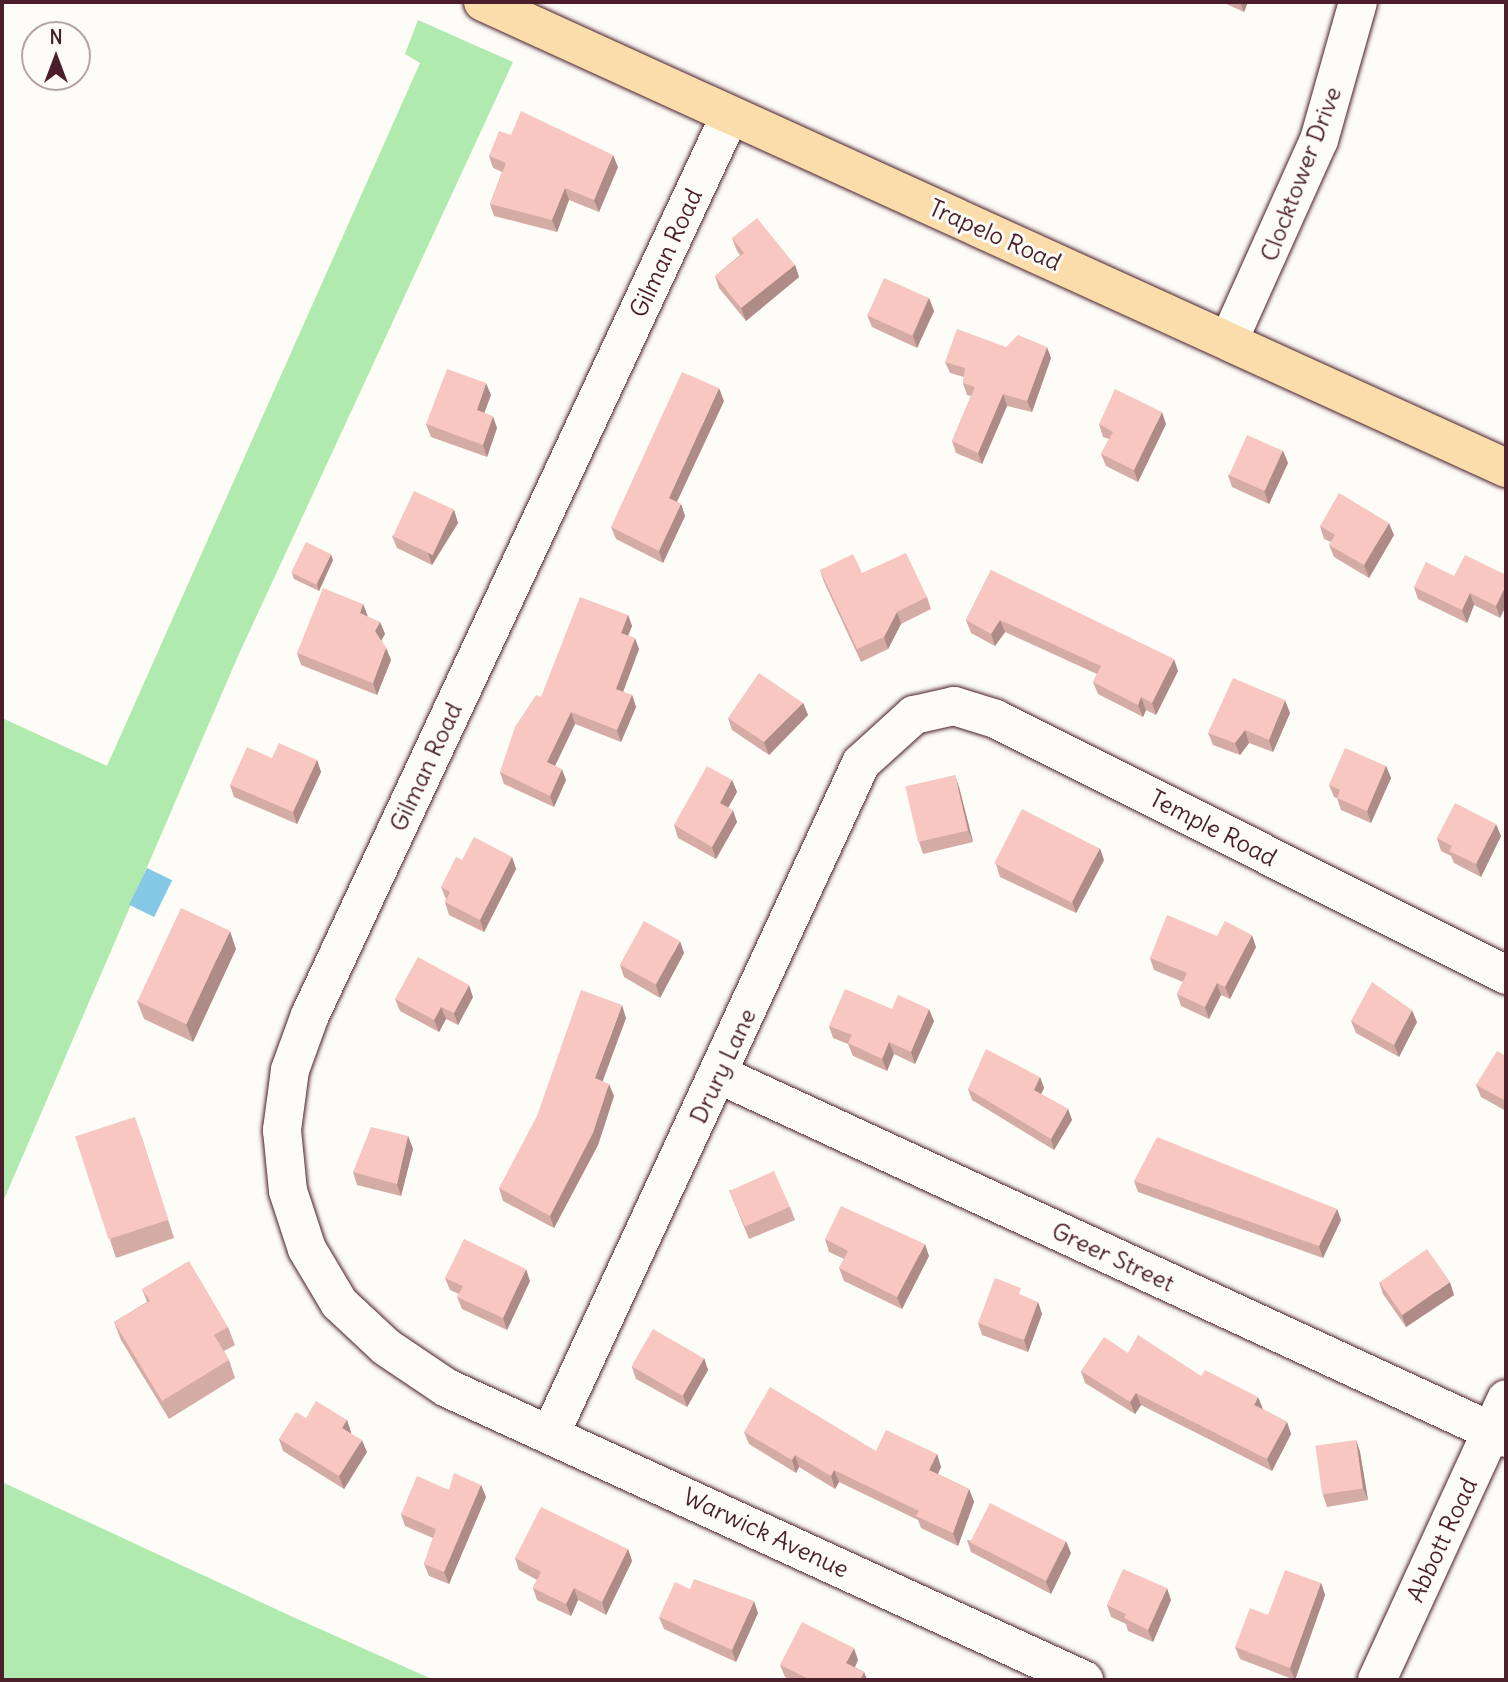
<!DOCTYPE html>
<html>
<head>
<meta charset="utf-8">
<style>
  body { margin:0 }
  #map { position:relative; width:1508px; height:1682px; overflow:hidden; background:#fdfcf7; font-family:Delius,sans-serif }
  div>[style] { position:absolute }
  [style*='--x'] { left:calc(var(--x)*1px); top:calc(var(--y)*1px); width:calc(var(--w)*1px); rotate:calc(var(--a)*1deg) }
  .green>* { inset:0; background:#b0eaaf }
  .water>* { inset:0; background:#85c8e6; transform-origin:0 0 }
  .roads { filter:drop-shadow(0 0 2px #4a1f2b) drop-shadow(0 0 2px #4a1f2b) }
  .minor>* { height:38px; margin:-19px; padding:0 19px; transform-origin:19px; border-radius:19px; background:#fdfcf7 }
  .major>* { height:38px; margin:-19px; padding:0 19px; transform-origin:19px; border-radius:19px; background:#faddab }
  .wall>* { inset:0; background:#d5aba6 }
  .shaded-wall>* { inset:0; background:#ae8b87 }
  .building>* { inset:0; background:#f8c7c1; transform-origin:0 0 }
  span { translate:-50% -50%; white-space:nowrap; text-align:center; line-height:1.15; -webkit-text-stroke:6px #fdfcf7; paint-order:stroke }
  .street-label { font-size:24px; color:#4a1f2b }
  .frame { position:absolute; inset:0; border:4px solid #4a1f2b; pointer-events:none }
  .north { position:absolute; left:21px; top:21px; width:70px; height:70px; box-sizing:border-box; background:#fdfcf7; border:2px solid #b5a4a5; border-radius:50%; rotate:0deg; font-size:19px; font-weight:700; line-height:28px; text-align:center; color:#4a1f2b }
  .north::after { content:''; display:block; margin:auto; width:24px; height:32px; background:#4a1f2b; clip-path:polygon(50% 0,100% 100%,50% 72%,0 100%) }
</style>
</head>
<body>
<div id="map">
  <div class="green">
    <i style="clip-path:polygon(418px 20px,513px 62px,238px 656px,2px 1204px,2px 718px,107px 766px,420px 63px,405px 54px)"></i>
    <i style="clip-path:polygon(2px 1482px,293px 1617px,434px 1680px,2px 1680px)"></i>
  </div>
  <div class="water">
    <i style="left:147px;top:868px;width:28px;height:41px;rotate:26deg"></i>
  </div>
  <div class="roads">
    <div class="minor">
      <i style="--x:729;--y:117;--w:991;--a:115.01"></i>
      <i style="--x:310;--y:1015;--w:59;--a:110"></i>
      <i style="--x:290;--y:1070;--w:61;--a:97.6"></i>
      <i style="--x:282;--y:1130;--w:61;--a:84.4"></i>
      <i style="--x:288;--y:1191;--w:61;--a:71.9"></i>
      <i style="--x:307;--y:1249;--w:63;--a:59.3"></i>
      <i style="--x:339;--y:1303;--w:64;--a:43.1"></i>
      <i style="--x:386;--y:1347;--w:73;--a:33.9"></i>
      <i style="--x:447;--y:1388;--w:701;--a:24.63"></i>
      <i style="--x:1229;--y:340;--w:219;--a:-65.8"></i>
      <i style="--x:1319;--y:140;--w:143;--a:-74.2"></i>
      <i style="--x:720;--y:1075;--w:866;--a:24.79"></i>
      <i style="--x:551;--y:1433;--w:738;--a:-65.17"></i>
      <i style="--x:861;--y:763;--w:72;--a:-42.2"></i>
      <i style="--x:914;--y:715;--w:41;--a:-12.7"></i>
      <i style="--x:954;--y:706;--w:44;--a:17.2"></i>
      <i style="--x:996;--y:719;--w:571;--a:26.65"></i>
      <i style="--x:1377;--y:1680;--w:309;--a:-65.3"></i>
    </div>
    <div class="major">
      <i style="--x:483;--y:2;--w:1124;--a:24.49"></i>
    </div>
  </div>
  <div class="wall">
    <i style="clip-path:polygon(1222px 2px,1248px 2px,1244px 12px)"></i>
    <i style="clip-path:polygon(511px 135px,618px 167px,599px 212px,569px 200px,557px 232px,494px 216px,490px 204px,502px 172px,493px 168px,489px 156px)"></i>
    <i style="clip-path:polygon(732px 238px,795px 265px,799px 277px,746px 321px,719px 288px,715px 276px,740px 255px,737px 251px)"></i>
    <i style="clip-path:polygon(929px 298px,934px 311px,917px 348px,872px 327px,867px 315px)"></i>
    <i style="clip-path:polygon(1006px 347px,1051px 358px,1032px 412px,1007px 406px,982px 464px,956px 453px,952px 441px,971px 396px,967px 395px,963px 383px,964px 377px,950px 373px,945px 362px)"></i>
    <i style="clip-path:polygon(491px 395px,484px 413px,497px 428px,487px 457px,431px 437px,426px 424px)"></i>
    <i style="clip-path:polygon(724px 401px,677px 502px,681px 504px,685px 516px,663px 563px,616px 539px,611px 527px)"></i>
    <i style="clip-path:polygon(1099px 424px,1166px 424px,1138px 482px,1106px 466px,1101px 454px,1109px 439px,1103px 437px)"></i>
    <i style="clip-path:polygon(1283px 451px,1288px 463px,1269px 504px,1232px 487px,1228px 475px)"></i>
    <i style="clip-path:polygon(454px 510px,458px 523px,432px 565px,397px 548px,392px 536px)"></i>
    <i style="clip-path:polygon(1320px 526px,1394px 535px,1369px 578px,1334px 557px,1329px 545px,1331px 542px,1324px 539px)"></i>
    <i style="clip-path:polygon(333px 560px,319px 591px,294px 579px,292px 573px)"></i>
    <i style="clip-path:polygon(820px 570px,862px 573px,927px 597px,931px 609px,901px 624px,888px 649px,861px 662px,824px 582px)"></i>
    <i style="clip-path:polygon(991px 570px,1178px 671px,1156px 715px,1146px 710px,1143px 717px,1098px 694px,1093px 682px,1097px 674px,1005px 632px,995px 646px,971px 633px,966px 620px)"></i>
    <i style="clip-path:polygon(1506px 575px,1500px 618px,1474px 605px,1467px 623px,1418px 599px,1414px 587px,1454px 576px)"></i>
    <i style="clip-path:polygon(363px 604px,368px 617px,380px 622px,385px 634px,381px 640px,386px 648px,391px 660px,377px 695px,301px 665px,297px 653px)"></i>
    <i style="clip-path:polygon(628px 615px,632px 626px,628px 635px,639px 649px,623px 692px,632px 695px,636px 707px,621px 742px,575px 724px,555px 766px,566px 780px,554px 807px,504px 784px,500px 772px,541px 697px)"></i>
    <i style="clip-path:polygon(803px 703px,808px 715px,769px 755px,732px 730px,728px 718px)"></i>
    <i style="clip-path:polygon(1290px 713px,1273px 752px,1249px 743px,1240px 755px,1213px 745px,1208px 733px)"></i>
    <i style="clip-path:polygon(317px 760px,321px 772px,297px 824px,234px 797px,230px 785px)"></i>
    <i style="clip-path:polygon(1386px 766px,1391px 778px,1371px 823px,1341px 810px,1337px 798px,1334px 797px,1329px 785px)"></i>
    <i style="clip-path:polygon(732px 780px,737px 792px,728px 808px,737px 822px,716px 859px,678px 838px,674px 825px)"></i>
    <i style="clip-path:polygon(959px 787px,973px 842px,923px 854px,919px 842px)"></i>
    <i style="clip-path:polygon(1501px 836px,1481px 877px,1454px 863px,1451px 856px,1441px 851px,1437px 838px)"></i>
    <i style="clip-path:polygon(512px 857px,516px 869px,484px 932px,449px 915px,445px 902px,446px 899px,441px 887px,462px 860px)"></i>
    <i style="clip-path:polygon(1104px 860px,1076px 913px,1000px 877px,996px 864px)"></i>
    <i style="clip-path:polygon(1217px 936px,1256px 947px,1230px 999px,1221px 995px,1209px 1019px,1181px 1006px,1177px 994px,1183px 982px,1154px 970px,1150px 958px)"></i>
    <i style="clip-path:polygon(236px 949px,193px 1042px,144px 1019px,137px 1001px)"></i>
    <i style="clip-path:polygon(684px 953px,660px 998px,624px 977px,620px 965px)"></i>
    <i style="clip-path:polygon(473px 997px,458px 1025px,446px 1019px,439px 1032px,400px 1011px,395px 999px)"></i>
    <i style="clip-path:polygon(892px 1009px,934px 1021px,915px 1064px,894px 1054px,887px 1071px,853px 1056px,848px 1044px,833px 1038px,829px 1026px)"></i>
    <i style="clip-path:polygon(626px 1018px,603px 1081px,614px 1096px,598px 1145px,554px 1228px,503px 1201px,499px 1188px)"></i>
    <i style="clip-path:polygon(1351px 1021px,1417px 1022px,1399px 1057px,1356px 1033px)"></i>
    <i style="clip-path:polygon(1506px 1056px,1506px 1111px,1481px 1097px,1476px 1085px)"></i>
    <i style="clip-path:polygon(1040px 1077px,1044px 1088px,1041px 1094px,1068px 1109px,1072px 1120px,1054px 1150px,972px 1100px,968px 1089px)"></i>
    <i style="clip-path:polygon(141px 1135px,174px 1238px,116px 1258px,110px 1240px)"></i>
    <i style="clip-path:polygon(408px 1136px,413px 1149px,401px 1196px,357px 1185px,353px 1172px)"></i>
    <i style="clip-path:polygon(1134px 1181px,1337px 1209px,1341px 1220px,1323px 1258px,1138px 1192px)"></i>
    <i style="clip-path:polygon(729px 1190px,790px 1207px,795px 1220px,749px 1239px)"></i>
    <i style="clip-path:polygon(825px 1239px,929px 1256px,902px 1309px,844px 1281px,839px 1268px,844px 1259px,829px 1252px)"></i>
    <i style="clip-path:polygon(445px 1278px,530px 1281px,507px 1330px,462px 1309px,457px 1297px,459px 1294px,450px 1290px)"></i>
    <i style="clip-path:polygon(1379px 1282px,1454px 1295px,1406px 1327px,1383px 1294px)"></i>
    <i style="clip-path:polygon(142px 1289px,228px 1327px,235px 1345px,224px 1351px,229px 1360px,235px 1378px,169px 1419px,121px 1340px,114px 1322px,147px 1302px)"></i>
    <i style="clip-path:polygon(1038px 1302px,1042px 1314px,1028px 1352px,982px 1335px,978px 1323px)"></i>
    <i style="clip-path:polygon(1128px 1353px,1201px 1376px,1287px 1422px,1291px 1434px,1272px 1471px,1141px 1405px,1135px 1414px,1085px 1383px,1081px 1371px)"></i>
    <i style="clip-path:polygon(704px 1358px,708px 1370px,687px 1407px,636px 1379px,632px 1367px)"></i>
    <i style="clip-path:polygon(306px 1418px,347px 1420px,351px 1433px,367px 1452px,344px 1489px,283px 1451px,279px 1439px)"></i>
    <i style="clip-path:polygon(744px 1432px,876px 1451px,937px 1454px,941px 1467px,938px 1474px,969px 1489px,974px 1502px,958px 1546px,921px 1528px,918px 1520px,839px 1482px,835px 1489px,799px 1467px,796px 1473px,749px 1444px)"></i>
    <i style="clip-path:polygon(1356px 1440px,1360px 1452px,1368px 1500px,1327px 1507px,1323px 1495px)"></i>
    <i style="clip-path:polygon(481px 1485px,486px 1497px,449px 1584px,429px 1576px,424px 1564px,433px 1538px,405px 1526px,401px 1514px,449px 1490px)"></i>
    <i style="clip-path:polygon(967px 1540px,1071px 1553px,1051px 1594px,971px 1552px)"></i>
    <i style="clip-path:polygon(628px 1549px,632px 1561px,606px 1615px,578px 1600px,571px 1616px,537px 1600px,533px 1588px,537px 1580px,519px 1570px,515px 1558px)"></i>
    <i style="clip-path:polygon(1321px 1583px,1325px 1595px,1295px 1680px,1240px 1659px,1235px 1647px,1268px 1615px)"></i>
    <i style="clip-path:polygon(1171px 1600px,1153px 1642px,1128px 1631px,1126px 1624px,1111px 1617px,1107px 1605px)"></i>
    <i style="clip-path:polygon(758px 1613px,736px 1662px,664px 1629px,659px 1617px)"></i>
    <i style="clip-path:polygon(858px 1660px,855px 1667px,864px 1672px,867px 1680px,791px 1680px,785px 1677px,780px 1665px)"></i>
  </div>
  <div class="shaded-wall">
    <i style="clip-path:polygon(1240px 2px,1248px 2px,1244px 12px)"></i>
    <i style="clip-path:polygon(613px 155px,618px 167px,599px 212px,594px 200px)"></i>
    <i style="clip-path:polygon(565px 188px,569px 200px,557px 232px,552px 220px)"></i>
    <i style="clip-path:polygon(795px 265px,799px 277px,746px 321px,741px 308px)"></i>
    <i style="clip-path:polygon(929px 298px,934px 311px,917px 348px,913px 336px)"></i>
    <i style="clip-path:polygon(1047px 347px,1051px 358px,1032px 412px,1027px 401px)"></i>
    <i style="clip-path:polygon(486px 383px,491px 395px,481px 422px,477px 410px)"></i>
    <i style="clip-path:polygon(719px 388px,724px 401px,673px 510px,669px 498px)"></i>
    <i style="clip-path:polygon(1003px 394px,1007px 406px,982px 464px,978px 453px)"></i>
    <i style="clip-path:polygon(1162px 412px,1166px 424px,1138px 482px,1134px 470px)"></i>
    <i style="clip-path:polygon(493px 416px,497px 428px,487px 457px,483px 445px)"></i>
    <i style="clip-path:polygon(1283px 451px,1288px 463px,1269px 504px,1264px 491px)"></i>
    <i style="clip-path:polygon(681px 504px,685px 516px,663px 563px,659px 551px)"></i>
    <i style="clip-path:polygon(454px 510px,458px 523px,432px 565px,428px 553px)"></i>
    <i style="clip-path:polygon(1389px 523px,1394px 535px,1369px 578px,1364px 565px)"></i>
    <i style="clip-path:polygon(331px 554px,333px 560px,319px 591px,317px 584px)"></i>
    <i style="clip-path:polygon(1506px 585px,1506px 606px,1500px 618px,1496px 606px)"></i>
    <i style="clip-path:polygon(1470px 593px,1474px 605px,1467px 623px,1462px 610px)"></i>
    <i style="clip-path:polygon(363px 604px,368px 617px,360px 613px)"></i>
    <i style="clip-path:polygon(897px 612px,901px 624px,888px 649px,884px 637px)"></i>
    <i style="clip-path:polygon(628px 615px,632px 626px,625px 644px,621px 633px)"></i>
    <i style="clip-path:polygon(1000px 620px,1005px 632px,995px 646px,991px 634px)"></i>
    <i style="clip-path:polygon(380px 622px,385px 634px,380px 643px,375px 631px)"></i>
    <i style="clip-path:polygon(635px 638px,639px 649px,620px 700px,616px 689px)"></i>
    <i style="clip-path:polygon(386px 648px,391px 660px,377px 695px,373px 683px)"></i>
    <i style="clip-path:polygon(1174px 659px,1178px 671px,1156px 715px,1152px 703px)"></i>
    <i style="clip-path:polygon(632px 695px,636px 707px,621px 742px,617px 730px)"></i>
    <i style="clip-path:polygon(1141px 697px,1146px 710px,1143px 717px,1138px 705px)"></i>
    <i style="clip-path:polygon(1285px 700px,1290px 713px,1273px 752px,1269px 740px)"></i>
    <i style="clip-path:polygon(803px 703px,808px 715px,769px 755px,764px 742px)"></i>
    <i style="clip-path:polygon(571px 712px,575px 724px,551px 774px,547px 762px)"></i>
    <i style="clip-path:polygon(1245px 730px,1249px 743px,1240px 755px,1235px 743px)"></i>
    <i style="clip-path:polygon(317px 760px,321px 772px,297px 824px,293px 812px)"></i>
    <i style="clip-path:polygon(1386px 766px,1391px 778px,1371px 823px,1367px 811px)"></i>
    <i style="clip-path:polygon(562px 769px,566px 780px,554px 807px,550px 796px)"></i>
    <i style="clip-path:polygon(955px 775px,959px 787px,973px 842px,968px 830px)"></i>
    <i style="clip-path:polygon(732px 780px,737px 792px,724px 815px,720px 803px)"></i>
    <i style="clip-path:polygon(733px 810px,737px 822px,716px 859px,712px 847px)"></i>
    <i style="clip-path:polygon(1496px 824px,1501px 836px,1481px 877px,1476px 864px)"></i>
    <i style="clip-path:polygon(1100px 848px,1104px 860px,1076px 913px,1072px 901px)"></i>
    <i style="clip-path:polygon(512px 857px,516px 869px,484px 932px,480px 920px)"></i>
    <i style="clip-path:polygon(230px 931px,236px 949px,193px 1042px,186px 1024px)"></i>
    <i style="clip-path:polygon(1252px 935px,1256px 947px,1230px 999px,1225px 987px)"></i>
    <i style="clip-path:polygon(680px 941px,684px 953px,660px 998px,656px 985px)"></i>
    <i style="clip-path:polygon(1217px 983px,1221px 995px,1209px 1019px,1205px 1007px)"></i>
    <i style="clip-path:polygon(469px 985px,473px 997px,458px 1025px,454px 1013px)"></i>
    <i style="clip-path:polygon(622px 1005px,626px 1018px,599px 1090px,595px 1078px)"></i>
    <i style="clip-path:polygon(441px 1007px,446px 1019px,439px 1032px,434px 1020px)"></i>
    <i style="clip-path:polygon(929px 1009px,934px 1021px,915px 1064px,911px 1052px)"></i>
    <i style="clip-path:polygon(1412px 1010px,1417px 1022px,1399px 1057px,1394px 1045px)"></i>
    <i style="clip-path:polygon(889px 1042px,894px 1054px,887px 1071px,882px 1059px)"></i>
    <i style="clip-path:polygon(1040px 1077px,1044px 1088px,1038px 1100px,1034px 1090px)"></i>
    <i style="clip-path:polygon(609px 1084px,614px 1096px,598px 1145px,554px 1228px,550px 1216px)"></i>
    <i style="clip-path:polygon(1068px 1109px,1072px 1120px,1054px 1150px,1051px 1139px)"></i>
    <i style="clip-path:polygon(408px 1136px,413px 1149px,401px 1196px,397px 1184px)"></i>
    <i style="clip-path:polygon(1337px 1209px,1341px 1220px,1323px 1258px,1319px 1246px)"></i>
    <i style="clip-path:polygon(925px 1244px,929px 1256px,902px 1309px,897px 1297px)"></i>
    <i style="clip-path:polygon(526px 1269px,530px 1281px,507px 1330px,503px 1318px)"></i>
    <i style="clip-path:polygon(1450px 1282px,1454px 1295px,1406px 1327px,1402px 1315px)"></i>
    <i style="clip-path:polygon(1038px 1302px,1042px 1314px,1028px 1352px,1024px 1340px)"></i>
    <i style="clip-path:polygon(704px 1358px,708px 1370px,687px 1407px,683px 1395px)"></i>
    <i style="clip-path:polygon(1136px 1393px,1141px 1405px,1135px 1414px,1130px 1402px)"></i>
    <i style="clip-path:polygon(1258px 1397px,1263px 1409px,1254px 1405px)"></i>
    <i style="clip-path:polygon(347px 1420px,351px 1432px,347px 1440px,342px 1428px)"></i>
    <i style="clip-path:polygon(1287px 1422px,1291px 1434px,1272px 1471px,1267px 1459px)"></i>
    <i style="clip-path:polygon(362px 1440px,367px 1452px,344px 1489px,339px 1476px)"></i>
    <i style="clip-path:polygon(1356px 1440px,1360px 1452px,1368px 1500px,1363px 1488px)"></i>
    <i style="clip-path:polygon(937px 1454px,941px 1467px,934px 1482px,929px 1470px)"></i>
    <i style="clip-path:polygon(795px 1455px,799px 1467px,796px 1473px,792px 1460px)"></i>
    <i style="clip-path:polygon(834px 1470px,839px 1482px,835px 1489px,831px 1476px)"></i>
    <i style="clip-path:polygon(481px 1485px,486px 1497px,449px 1584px,444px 1572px)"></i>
    <i style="clip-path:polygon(969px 1489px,974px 1502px,958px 1546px,953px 1533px)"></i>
    <i style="clip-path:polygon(1066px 1541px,1071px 1553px,1051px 1594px,1046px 1582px)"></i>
    <i style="clip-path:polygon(628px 1549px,632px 1561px,606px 1615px,602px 1602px)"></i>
    <i style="clip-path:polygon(1321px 1583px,1325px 1595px,1295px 1680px,1290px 1668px)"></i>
    <i style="clip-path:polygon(574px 1588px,578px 1600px,571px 1616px,566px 1604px)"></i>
    <i style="clip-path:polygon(1167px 1588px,1171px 1600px,1153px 1642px,1148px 1630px)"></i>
    <i style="clip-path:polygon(754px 1601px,758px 1613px,736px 1662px,732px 1650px)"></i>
    <i style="clip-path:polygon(854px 1648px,858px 1660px,851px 1675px,846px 1663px)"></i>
    <i style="clip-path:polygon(864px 1672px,867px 1680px,860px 1680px)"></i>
  </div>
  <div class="building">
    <i style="clip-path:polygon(521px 111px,613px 155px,594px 200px,565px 188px,552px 220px,490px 204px,506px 163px,489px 156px,499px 131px,511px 135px)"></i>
    <i style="clip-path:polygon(757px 218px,795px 265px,741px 308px,715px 276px,744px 253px,732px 238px)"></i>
    <i style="left:884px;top:278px;width:49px;height:41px;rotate:24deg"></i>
    <i style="clip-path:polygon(957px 329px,1006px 347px,1018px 335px,1047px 347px,1027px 401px,1003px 394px,978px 453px,952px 441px,975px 387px,963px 383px,965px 368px,945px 362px)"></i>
    <i style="clip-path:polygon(447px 369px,486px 383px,477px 410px,493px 416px,483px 445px,426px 424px)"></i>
    <i style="clip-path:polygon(682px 372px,719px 388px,669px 498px,681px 504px,659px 551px,611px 527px)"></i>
    <i style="clip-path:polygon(1115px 389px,1162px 412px,1134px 470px,1101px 454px,1113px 432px,1099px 424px)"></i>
    <i style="left:1247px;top:435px;width:39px;height:44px;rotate:24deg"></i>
    <i style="left:414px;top:491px;width:44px;height:50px;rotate:25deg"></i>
    <i style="clip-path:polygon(1339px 493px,1389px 523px,1364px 565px,1329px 545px,1335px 535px,1320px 526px)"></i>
    <i style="left:306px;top:542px;width:28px;height:34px;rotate:26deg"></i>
    <i style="clip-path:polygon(906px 553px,927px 597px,897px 612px,884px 637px,857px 649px,820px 570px,853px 554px,862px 573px)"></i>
    <i style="clip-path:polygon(1465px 555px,1506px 575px,1506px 585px,1496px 606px,1470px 593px,1462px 610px,1414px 587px,1426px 562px,1454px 576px)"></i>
    <i style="clip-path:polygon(991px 570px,1174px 659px,1152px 703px,1141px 697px,1138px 705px,1093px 682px,1101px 666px,1000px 620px,991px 634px,966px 620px)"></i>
    <i style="clip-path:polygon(323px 588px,363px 604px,360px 613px,380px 622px,375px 631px,386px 648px,373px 683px,297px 653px)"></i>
    <i style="clip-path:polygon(580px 597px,628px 615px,621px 633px,635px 638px,616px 689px,632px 695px,617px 730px,571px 712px,547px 762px,562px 769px,550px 796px,500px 772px,515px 727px,536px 695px,541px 697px)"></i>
    <i style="clip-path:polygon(759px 673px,803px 703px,764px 742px,728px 718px)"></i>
    <i style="clip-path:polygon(1233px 678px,1285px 700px,1269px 740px,1245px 730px,1235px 743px,1208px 733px)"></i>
    <i style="clip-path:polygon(279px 743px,317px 760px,293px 812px,230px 785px,247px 747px,272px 758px)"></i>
    <i style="clip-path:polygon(1345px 748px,1386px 766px,1367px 811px,1337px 798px,1340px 790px,1329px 785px)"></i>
    <i style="clip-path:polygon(707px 766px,732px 780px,720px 803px,733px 810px,712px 847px,674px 825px)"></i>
    <i style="left:955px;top:775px;width:57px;height:51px;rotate:77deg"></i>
    <i style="clip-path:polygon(1455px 803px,1496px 824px,1476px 864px,1449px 851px,1452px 846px,1437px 838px)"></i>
    <i style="left:1022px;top:809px;width:87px;height:61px;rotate:27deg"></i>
    <i style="clip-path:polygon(474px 837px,512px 857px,480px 920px,445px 902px,450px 892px,441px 887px,456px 857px,462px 860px)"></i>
    <i style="left:181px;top:908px;width:54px;height:103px;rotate:25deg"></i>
    <i style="clip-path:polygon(1167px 915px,1217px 936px,1225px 921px,1252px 935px,1225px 987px,1217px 983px,1205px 1007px,1177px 994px,1187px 973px,1150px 958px)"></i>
    <i style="left:644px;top:921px;width:41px;height:50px;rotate:29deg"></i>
    <i style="clip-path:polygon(418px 957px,469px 985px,454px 1013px,441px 1007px,434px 1020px,395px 999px)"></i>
    <i style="clip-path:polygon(1372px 982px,1412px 1010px,1394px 1045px,1351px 1021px)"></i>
    <i style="clip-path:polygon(845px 989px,892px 1009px,898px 995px,929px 1009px,911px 1052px,889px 1042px,882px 1059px,848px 1043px,852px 1035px,829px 1026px)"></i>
    <i style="clip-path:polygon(581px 990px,622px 1005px,595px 1078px,609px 1084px,593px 1133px,550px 1216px,499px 1188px,537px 1116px)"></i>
    <i style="clip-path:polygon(986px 1049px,1040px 1077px,1034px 1090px,1068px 1109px,1051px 1139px,968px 1089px)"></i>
    <i style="clip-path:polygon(1497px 1051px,1506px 1056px,1506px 1101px,1476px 1085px)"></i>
    <i style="left:135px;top:1117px;width:108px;height:63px;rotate:72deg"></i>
    <i style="clip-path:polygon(371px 1127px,408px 1136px,397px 1184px,353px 1172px)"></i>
    <i style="clip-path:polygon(1157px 1137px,1337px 1209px,1319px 1246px,1134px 1181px)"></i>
    <i style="left:774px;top:1171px;width:39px;height:49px;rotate:66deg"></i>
    <i style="clip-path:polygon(841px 1206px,925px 1244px,897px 1297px,839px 1268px,848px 1251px,825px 1239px)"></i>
    <i style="clip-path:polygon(464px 1239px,526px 1269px,503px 1318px,457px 1297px,463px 1286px,445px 1278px)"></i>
    <i style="left:1427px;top:1249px;width:40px;height:58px;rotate:55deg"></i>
    <i style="clip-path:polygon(189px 1261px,228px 1327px,214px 1335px,229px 1360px,162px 1401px,114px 1322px,150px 1301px,142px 1289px)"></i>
    <i style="clip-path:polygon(995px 1278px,1021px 1288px,1019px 1294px,1038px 1302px,1024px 1340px,978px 1323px)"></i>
    <i style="left:653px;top:1329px;width:59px;height:43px;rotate:30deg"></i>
    <i style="clip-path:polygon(1138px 1335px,1201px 1376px,1205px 1370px,1258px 1397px,1254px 1405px,1287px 1422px,1267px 1459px,1136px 1393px,1130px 1402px,1081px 1371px,1104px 1337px,1128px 1353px)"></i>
    <i style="clip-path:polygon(770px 1387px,876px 1451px,886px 1430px,937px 1454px,929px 1470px,969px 1489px,953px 1533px,916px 1516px,919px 1511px,834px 1470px,831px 1476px,795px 1455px,792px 1460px,744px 1432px)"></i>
    <i style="clip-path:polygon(316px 1401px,347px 1420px,342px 1428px,362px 1440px,339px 1476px,279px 1439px,296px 1412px,306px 1418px)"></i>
    <i style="left:1356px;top:1440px;width:49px;height:41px;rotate:82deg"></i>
    <i style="clip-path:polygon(454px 1473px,481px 1485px,444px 1572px,424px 1564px,436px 1529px,401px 1514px,417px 1476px,449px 1490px)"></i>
    <i style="left:990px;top:1503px;width:85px;height:44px;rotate:27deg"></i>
    <i style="clip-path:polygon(541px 1507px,628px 1549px,602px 1602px,574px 1588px,566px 1604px,533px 1588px,541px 1572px,515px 1558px)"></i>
    <i style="clip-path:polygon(1123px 1569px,1167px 1588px,1148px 1630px,1124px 1618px,1126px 1614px,1107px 1605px)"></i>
    <i style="clip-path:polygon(1285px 1570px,1321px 1583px,1290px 1668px,1235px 1647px,1250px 1608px,1268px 1615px)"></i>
    <i style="clip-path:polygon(694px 1579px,754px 1601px,732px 1650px,659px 1617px,675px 1582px,690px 1589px)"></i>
    <i style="clip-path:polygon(802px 1622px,854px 1648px,846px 1663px,864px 1672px,860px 1680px,811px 1680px,780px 1665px)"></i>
  </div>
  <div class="street-label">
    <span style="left:1301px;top:174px;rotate:-69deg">Clocktower Drive</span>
    <span style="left:995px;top:235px;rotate:24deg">Trapelo Road</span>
    <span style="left:666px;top:253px;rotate:-65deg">Gilman Road</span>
    <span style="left:426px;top:767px;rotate:-65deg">Gilman Road</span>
    <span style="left:1213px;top:828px;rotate:27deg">Temple Road</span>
    <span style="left:723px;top:1066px;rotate:-65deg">Drury Lane</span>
    <span style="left:1113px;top:1257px;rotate:25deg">Greer Street</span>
    <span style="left:766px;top:1533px;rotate:25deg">Warwick Avenue</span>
    <span style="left:1442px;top:1540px;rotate:-65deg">Abbott Road</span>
  </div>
  <div class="frame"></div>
  <div class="north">N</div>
</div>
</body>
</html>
